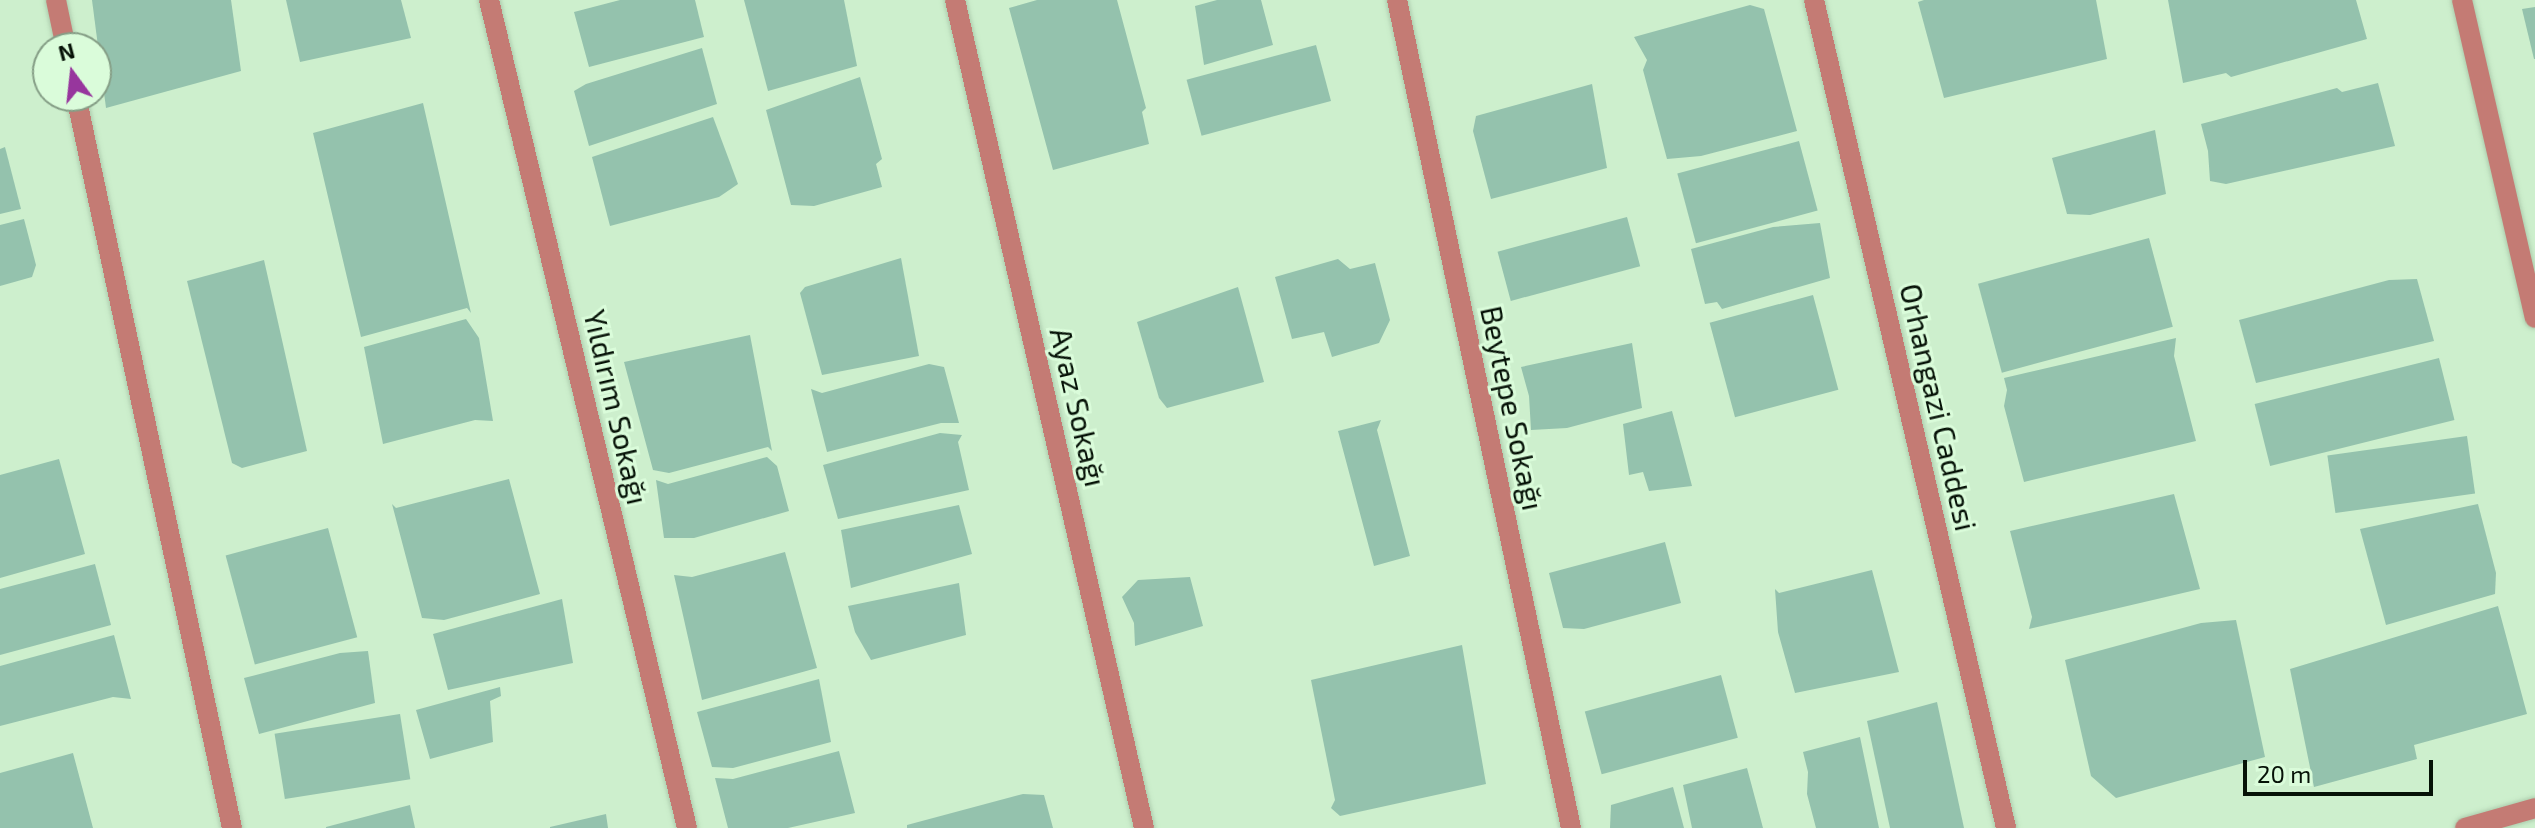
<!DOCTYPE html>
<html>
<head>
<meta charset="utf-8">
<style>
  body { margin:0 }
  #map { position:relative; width:2535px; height:828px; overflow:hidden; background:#cdefcd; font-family:"Exo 2",sans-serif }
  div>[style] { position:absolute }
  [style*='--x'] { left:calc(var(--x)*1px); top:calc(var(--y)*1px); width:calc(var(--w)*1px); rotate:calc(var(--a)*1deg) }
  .building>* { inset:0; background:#94c2ad; transform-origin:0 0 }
  .roads { filter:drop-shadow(0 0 2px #adccad) drop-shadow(0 0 2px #adccad) }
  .minor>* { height:20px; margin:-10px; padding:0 10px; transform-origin:10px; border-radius:10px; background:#c47b74 }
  span { translate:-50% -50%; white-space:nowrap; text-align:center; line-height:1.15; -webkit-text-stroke:6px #dafcda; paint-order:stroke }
  .street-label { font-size:30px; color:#061207 }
  .north { position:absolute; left:32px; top:32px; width:80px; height:80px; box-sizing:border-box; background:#dafcda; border:2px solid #859e86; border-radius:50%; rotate:345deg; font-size:22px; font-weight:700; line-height:32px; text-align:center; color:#061207 }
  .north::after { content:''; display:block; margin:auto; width:28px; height:36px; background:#97369d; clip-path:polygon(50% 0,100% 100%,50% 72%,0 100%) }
  .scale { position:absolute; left:2243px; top:760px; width:190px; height:36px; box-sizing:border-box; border:4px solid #061207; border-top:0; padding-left:10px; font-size:24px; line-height:28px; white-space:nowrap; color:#061207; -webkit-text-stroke:6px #dafcda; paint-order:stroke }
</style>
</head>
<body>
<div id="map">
  <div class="building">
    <i style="clip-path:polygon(92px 0,231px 0,241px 71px,106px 108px)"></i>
    <i style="clip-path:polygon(286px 0,401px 0,411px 38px,300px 62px)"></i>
    <i style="clip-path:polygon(620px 0,695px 0,704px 37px,589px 67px,574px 12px)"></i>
    <i style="clip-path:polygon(744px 0,844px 0,857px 66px,768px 91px)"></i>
    <i style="clip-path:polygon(1037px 0,1117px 0,1146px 108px,1142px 112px,1149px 144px,1053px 170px,1009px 8px)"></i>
    <i style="clip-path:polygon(1217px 0,1261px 0,1273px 45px,1204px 65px,1195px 6px)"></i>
    <i style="clip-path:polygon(1924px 0,2096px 0,2107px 59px,1944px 98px,1918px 2px)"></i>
    <i style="clip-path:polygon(2168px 0,2356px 0,2367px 39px,2231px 77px,2226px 73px,2183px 83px)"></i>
    <i style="clip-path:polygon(1750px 5px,1764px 9px,1797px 131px,1701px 156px,1667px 159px,1643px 70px,1647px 60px,1634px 37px)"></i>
    <i style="clip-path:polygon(2535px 7px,2535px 59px,2534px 59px,2522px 9px)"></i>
    <i style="left:1316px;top:45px;width:58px;height:134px;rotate:75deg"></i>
    <i style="clip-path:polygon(702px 48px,717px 104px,589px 146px,574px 91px,586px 84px)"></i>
    <i style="clip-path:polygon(860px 77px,882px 159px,876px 164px,882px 187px,814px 206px,791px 205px,766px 110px)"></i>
    <i style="clip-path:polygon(2378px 83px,2395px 146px,2226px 184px,2210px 181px,2208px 151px,2201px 124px,2337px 88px,2342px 92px)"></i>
    <i style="clip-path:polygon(1592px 84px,1607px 168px,1491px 199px,1473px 131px,1476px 116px)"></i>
    <i style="clip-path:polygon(423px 103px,471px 313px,467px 308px,361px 337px,313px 133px)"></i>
    <i style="clip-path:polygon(713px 117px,738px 184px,719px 197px,610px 226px,592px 157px)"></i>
    <i style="clip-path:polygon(2155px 130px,2166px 194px,2090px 215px,2067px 214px,2052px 158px)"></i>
    <i style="left:1799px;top:141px;width:72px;height:126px;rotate:75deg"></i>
    <i style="clip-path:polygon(5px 147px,21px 209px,0 214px,0 149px)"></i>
    <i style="left:1627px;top:217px;width:51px;height:134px;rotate:75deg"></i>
    <i style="clip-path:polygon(24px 219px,36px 265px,32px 277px,0 286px,0 225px)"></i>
    <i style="clip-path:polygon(1820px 223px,1830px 278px,1722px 309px,1717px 302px,1705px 304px,1691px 249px,1773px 227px)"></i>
    <i style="left:2149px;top:238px;width:92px;height:177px;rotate:75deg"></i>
    <i style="clip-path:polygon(901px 258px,919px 356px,822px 375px,800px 293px,805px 287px)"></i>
    <i style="clip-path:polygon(1338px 259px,1350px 269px,1375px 263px,1390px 320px,1379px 343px,1332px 357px,1324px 332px,1292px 339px,1275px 277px)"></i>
    <i style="clip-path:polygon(264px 260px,307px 451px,242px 468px,232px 463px,187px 281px)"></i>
    <i style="clip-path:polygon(2417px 279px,2434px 341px,2256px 383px,2239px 320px,2389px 280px)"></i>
    <i style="clip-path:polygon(1238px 287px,1264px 382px,1167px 408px,1159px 398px,1137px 322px)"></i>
    <i style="left:1813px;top:295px;width:98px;height:107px;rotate:75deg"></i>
    <i style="clip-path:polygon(466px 319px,479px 338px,493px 421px,475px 420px,383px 444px,364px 347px)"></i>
    <i style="clip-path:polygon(750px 335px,772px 451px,768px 447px,669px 473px,653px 470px,624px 362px)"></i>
    <i style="clip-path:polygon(2176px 338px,2174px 356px,2196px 441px,2024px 482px,2004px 406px,2007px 390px,2004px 378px)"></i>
    <i style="clip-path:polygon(1632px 343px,1642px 408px,1567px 428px,1531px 430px,1529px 396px,1521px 367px)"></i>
    <i style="left:2439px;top:358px;width:64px;height:190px;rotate:76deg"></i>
    <i style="clip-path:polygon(929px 364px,944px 367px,959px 423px,941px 423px,827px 452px,811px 389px,822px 393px)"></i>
    <i style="clip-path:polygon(1672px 411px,1692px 486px,1649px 491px,1643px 472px,1629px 475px,1623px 424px)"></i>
    <i style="clip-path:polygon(1381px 420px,1377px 430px,1410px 556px,1374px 566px,1338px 431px)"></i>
    <i style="clip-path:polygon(940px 433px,962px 435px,958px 442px,969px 490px,838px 519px,823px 465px)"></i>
    <i style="left:2467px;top:436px;width:58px;height:141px;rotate:82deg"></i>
    <i style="clip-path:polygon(767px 457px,777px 466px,789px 511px,694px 538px,664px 538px,656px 480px,668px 484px)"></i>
    <i style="clip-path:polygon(59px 459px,85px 554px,0 578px,0 475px)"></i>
    <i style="clip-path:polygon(509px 479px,540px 594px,444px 620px,422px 618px,392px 504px,396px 508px)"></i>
    <i style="clip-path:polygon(2174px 494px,2200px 589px,2029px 629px,2032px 617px,2010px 531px)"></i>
    <i style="clip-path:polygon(2478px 504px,2496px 573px,2495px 594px,2386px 625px,2360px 529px)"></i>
    <i style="clip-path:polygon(959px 505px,972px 554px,851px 588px,841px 530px)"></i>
    <i style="left:328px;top:528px;width:113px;height:106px;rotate:75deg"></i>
    <i style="clip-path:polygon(1665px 542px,1681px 603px,1584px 629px,1563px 628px,1549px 573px)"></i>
    <i style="clip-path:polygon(785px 552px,817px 668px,702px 700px,674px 575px,692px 577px)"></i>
    <i style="clip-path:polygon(95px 564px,111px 625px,0 655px,0 589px)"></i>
    <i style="clip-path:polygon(1872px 570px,1899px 672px,1795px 693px,1778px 632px,1775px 589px,1779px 593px)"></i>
    <i style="clip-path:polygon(1190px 577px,1203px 626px,1135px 646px,1134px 623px,1122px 597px,1138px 580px)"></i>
    <i style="clip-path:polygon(959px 583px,966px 635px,871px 660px,855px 632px,848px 606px)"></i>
    <i style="clip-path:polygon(562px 599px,573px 663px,448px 690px,433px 634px)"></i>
    <i style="clip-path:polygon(2498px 606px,2527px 714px,2414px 745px,2417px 759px,2314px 787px,2290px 669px)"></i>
    <i style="clip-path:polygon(2236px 620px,2265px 757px,2116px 798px,2091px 776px,2065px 660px,2201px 623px)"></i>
    <i style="clip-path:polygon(114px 635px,131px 699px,113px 697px,0 726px,0 666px)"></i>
    <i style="clip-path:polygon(1462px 645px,1486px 784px,1340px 816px,1331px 808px,1335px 800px,1311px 680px)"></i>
    <i style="clip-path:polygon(368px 651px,375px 703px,259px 734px,244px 678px,340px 653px)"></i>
    <i style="left:1721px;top:675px;width:65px;height:141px;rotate:75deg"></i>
    <i style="clip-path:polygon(819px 679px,831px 742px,733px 768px,712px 767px,697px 712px)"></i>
    <i style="clip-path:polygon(500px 687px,501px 696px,490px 701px,493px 742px,430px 759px,416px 710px)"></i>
    <i style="clip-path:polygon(1937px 702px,1964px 828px,1890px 828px,1867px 721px)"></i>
    <i style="left:400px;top:714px;width:66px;height:127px;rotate:81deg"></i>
    <i style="clip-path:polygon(1860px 737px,1879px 828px,1816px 828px,1807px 794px,1808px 772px,1803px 752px)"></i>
    <i style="clip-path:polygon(839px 751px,855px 813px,788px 828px,728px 828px,715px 778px,733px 779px)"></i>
    <i style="clip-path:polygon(73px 753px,93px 828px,0 828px,0 773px)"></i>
    <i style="clip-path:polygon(1747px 768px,1763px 828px,1692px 828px,1683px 785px)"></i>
    <i style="clip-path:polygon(1673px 787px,1684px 828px,1610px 828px,1611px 805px)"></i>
    <i style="clip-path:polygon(1023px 794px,1044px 795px,1053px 828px,907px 828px,907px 825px)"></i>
    <i style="clip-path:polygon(410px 805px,415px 828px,326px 828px,326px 827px)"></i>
    <i style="clip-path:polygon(606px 814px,608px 828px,550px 828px,550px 827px)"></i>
  </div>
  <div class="roads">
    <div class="minor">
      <i style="--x:56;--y:0;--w:49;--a:78.2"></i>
      <i style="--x:489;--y:0;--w:851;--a:76.55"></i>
      <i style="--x:955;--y:0;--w:849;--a:77.14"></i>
      <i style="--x:1397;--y:0;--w:846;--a:78.13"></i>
      <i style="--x:1814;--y:0;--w:850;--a:76.94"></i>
      <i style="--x:2462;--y:0;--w:326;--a:77.1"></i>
      <i style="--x:76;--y:96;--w:748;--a:77.97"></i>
      <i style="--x:2465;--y:828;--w:73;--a:-15.9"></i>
    </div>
  </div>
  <div class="street-label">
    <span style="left:617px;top:407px;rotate:77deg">Yıldırım Sokağı</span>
    <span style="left:1079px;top:407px;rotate:77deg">Ayaz Sokağı</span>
    <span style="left:1939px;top:407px;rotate:77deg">Orhangazi Caddesi</span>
    <span style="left:1513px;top:408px;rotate:78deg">Beytepe Sokağı</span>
  </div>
  <div class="north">N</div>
  <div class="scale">20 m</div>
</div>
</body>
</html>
